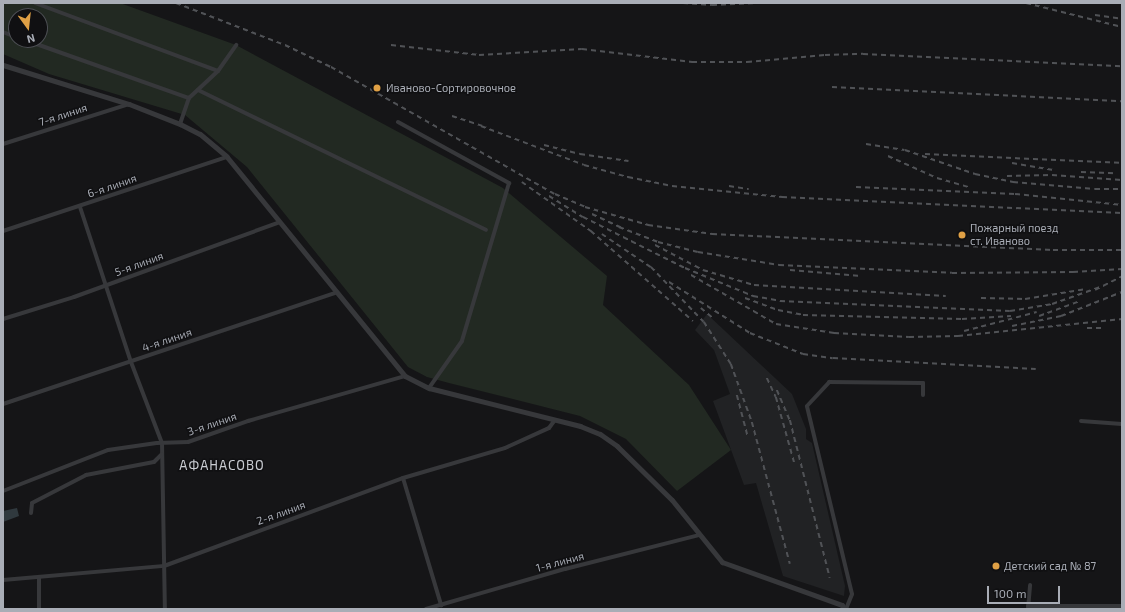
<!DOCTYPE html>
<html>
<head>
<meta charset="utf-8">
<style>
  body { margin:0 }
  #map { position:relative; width:1125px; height:612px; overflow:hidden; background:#151517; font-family:"Exo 2",sans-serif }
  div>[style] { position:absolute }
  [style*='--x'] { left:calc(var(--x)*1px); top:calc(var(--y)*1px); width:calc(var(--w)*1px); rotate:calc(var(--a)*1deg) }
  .built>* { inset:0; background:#212224 }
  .green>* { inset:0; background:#222922 }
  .water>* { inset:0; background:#30393e }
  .minor>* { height:4px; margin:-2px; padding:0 2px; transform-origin:2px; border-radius:2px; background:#37383b }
  .tertiary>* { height:5px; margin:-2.5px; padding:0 2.5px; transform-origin:2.5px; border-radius:2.5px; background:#37383b }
  .rail>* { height:1.5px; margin-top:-0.75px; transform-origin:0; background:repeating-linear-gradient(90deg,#505256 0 5px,transparent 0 9px) }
  .dots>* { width:11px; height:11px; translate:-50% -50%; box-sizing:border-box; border:2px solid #101012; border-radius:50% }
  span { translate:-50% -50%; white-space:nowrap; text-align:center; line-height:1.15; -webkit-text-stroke:3px #101012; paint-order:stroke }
  .poi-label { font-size:11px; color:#a9adb6 }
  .left { translate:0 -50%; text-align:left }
  .street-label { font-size:11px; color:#a9adb6 }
  .quarter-label { font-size:13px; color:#c9ccd2; letter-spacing:1px }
  .frame { position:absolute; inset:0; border:4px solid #a9adb6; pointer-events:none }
  .north { position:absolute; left:8px; top:8px; width:40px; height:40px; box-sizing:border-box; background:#101012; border:1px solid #4d4f54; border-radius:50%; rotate:165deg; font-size:11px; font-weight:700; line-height:16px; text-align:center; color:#a9adb6 }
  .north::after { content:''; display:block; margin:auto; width:14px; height:18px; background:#dfa045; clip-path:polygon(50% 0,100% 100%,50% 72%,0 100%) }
  .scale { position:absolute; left:987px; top:586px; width:73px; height:18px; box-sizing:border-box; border:2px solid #a9adb6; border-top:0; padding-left:5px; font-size:12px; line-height:14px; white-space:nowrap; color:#a9adb6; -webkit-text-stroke:3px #101012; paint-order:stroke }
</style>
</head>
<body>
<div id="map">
  <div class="built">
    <i style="clip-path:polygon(707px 314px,792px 394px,806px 429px,806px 439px,812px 443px,845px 586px,844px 596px,783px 576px,756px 483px,744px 485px,713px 401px,730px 394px,714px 350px,695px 330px)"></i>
  </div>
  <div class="green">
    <i style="clip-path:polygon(evenodd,3px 3px,120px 3px,236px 45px,503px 188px,607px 276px,603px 305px,689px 385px,731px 450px,677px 491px,626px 439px,580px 416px,449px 383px,427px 377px,408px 367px,247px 167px,185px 115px,49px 74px,3px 54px,3px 3px,16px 16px,40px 16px,40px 40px,16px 40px,16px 16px)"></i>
  </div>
  <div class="water">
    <i style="clip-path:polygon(17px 508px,19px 516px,3px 522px,3px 511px)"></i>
  </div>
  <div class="minor">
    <i style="--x:35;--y:3;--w:195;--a:20.4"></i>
    <i style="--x:3;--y:32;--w:14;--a:21"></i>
    <i style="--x:25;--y:40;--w:174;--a:19.5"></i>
    <i style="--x:198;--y:90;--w:320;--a:25.9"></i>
    <i style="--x:398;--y:122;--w:127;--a:28.8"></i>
    <i style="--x:509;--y:183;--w:165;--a:106.6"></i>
    <i style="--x:462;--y:341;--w:57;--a:125.1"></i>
    <i style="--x:180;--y:124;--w:28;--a:-71"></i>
    <i style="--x:189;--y:98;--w:40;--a:-43"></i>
    <i style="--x:218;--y:71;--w:32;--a:-55"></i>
    <i style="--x:3;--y:144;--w:132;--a:-17.6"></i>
    <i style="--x:80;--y:207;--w:163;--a:71.8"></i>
    <i style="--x:131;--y:362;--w:87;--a:69.1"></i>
    <i style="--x:162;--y:443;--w:166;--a:89"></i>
    <i style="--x:3;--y:231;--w:236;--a:-18.3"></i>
    <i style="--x:3;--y:319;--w:74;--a:-17.2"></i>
    <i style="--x:74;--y:297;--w:219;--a:-20"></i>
    <i style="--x:3;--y:404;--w:352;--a:-18.5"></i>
    <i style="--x:1081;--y:421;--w:41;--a:4.2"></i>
    <i style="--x:403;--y:478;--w:133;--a:73.3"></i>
    <i style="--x:3;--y:491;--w:113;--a:-21.3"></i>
    <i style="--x:108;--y:450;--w:49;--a:-8.1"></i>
    <i style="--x:157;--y:443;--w:31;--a:-2"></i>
    <i style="--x:188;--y:442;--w:64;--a:-19.3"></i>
    <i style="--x:248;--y:421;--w:163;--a:-16"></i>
    <i style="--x:31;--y:513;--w:10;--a:-84"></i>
    <i style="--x:32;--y:503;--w:61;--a:-27.4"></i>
    <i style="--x:86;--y:475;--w:69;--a:-10.8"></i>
    <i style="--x:154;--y:462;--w:11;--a:-45"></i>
    <i style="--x:39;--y:577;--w:32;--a:90"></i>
    <i style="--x:3;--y:580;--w:162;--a:-5"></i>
    <i style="--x:164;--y:566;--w:255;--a:-20.2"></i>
    <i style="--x:403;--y:478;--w:106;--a:-16.4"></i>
    <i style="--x:505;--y:448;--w:48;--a:-24.4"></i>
    <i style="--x:549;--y:428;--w:9;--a:-54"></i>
    <i style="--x:1028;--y:606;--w:94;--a:0"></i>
    <i style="--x:426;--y:609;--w:145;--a:-16.1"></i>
    <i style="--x:565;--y:569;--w:138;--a:-14.2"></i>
    <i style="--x:846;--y:609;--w:16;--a:-68"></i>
    <i style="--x:852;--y:594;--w:193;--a:-103.5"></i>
    <i style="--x:807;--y:406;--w:33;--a:-47"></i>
    <i style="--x:829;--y:382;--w:94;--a:0.6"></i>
    <i style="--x:923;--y:383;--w:12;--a:90"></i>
    <i style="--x:1028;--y:609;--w:24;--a:-85"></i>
  </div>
  <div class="tertiary">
    <i style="--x:3;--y:65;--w:132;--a:17.2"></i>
    <i style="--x:129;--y:104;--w:55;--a:21.4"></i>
    <i style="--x:180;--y:124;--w:22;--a:27"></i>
    <i style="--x:200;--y:134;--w:35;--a:40"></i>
    <i style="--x:227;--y:157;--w:282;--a:50.9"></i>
    <i style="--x:405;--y:376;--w:27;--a:27"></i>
    <i style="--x:429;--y:388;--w:156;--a:14.1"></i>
    <i style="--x:580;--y:426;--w:22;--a:22"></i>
    <i style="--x:600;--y:434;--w:21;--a:35"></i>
    <i style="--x:617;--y:446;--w:77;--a:44.5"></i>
    <i style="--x:672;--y:500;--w:80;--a:51.1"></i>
    <i style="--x:722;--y:562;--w:127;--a:19.7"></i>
    <i style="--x:842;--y:605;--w:4;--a:63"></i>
  </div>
  <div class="rail">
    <i style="--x:176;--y:3;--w:117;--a:21.1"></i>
    <i style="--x:285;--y:45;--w:51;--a:25.6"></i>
    <i style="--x:331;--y:67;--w:257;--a:29.6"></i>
    <i style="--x:555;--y:194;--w:33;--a:23"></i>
    <i style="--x:585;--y:207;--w:66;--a:15.9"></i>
    <i style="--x:648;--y:225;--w:65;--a:8"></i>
    <i style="--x:712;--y:234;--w:341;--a:2.7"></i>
    <i style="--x:1053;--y:250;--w:69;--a:0"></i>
    <i style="--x:683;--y:3;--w:29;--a:4"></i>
    <i style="--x:712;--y:5;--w:45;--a:-2.5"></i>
    <i style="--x:1026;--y:3;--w:99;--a:14"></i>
    <i style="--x:1095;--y:15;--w:27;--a:8"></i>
    <i style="--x:391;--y:45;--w:89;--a:6.5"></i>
    <i style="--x:479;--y:55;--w:103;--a:-3.3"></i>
    <i style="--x:582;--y:49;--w:111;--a:6.7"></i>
    <i style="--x:692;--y:62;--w:55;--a:0"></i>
    <i style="--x:747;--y:62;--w:78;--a:-5.1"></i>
    <i style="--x:825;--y:55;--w:38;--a:-2"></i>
    <i style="--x:863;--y:54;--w:259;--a:2.7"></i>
    <i style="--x:832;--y:87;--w:290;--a:2.8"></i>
    <i style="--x:452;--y:116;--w:36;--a:18"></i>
    <i style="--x:481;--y:126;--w:110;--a:20.7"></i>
    <i style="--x:584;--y:165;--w:46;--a:15.3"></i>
    <i style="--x:628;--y:177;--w:45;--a:11.6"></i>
    <i style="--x:672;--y:186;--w:111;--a:5.7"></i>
    <i style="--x:782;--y:197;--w:340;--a:2.7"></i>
    <i style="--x:866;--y:144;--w:39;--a:9"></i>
    <i style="--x:905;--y:150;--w:74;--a:18.9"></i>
    <i style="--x:975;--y:174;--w:39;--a:12"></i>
    <i style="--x:1013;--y:182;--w:82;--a:4.9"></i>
    <i style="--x:1095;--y:189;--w:27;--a:0"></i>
    <i style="--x:544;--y:145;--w:37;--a:14"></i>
    <i style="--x:580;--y:154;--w:49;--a:8.3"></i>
    <i style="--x:925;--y:154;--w:195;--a:2.6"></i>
    <i style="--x:888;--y:156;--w:54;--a:24.2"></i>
    <i style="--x:937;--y:178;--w:35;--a:16"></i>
    <i style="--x:1012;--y:163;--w:42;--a:9.7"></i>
    <i style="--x:1081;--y:172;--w:35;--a:2"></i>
    <i style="--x:1007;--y:176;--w:45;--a:-1.3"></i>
    <i style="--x:1052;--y:175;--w:70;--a:4.1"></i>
    <i style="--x:522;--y:182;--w:85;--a:35.4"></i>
    <i style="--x:591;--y:231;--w:136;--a:41.4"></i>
    <i style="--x:729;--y:186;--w:20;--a:9"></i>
    <i style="--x:856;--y:187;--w:159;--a:2.5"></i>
    <i style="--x:1015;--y:194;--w:108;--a:5.9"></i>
    <i style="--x:549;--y:196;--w:40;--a:32"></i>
    <i style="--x:583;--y:217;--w:114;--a:26.6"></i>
    <i style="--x:685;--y:268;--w:74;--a:22.4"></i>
    <i style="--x:753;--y:296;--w:27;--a:10"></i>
    <i style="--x:780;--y:301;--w:230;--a:2.5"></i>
    <i style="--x:1010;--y:311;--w:43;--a:-9.5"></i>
    <i style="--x:1052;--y:304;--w:51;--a:-19.5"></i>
    <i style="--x:592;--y:214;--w:35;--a:25"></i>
    <i style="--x:619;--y:227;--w:42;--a:21"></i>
    <i style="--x:658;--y:242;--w:41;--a:14"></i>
    <i style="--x:698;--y:252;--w:82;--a:9.1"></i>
    <i style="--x:779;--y:265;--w:173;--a:2.6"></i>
    <i style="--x:952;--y:273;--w:121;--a:-0.5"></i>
    <i style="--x:1073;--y:272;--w:49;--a:-3.5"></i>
    <i style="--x:602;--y:234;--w:64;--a:34.2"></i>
    <i style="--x:655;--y:245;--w:54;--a:27.5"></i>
    <i style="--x:703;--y:270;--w:53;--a:16.4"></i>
    <i style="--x:754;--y:285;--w:192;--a:3.3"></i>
    <i style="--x:651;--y:267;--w:76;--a:46.1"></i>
    <i style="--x:704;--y:322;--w:50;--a:57.3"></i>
    <i style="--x:731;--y:364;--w:62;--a:70.1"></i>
    <i style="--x:752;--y:422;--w:147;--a:75"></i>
    <i style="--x:790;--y:270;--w:71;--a:4.8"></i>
    <i style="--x:691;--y:275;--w:98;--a:30"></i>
    <i style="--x:776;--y:324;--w:59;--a:8.8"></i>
    <i style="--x:834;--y:333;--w:75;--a:3.1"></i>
    <i style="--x:909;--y:337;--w:49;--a:-1.2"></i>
    <i style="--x:958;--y:336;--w:165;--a:-5.9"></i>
    <i style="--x:669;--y:282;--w:96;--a:32.2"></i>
    <i style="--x:750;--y:333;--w:57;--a:21.6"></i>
    <i style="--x:803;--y:354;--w:30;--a:8"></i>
    <i style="--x:833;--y:358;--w:203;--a:3.1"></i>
    <i style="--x:1095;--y:290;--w:30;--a:-27"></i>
    <i style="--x:745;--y:298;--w:35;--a:20"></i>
    <i style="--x:778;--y:310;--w:25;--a:11"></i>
    <i style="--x:803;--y:315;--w:159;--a:1.4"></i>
    <i style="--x:962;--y:319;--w:49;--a:-3.5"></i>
    <i style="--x:981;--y:298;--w:44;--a:1.3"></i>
    <i style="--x:1025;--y:299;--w:62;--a:-9.3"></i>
    <i style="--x:701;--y:308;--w:16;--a:40"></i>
    <i style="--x:1039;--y:316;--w:44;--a:-20.1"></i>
    <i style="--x:1012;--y:326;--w:50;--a:-11.5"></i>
    <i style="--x:1061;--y:316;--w:66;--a:-21.5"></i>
    <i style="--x:1087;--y:328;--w:17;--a:0"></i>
    <i style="--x:964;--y:331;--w:75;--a:-14.6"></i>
    <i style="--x:767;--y:378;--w:21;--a:65"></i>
    <i style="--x:776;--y:397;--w:71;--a:74.4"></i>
    <i style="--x:777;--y:390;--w:33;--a:67"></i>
    <i style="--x:790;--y:420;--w:163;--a:75.8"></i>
    <i style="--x:737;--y:395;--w:43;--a:75.3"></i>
  </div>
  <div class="dots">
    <i style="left:377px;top:88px;background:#dfa045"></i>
    <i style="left:962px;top:235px;background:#dfa045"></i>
    <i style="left:996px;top:566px;background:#dfa045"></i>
  </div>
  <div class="poi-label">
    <span class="left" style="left:386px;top:88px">Иваново-Сортировочное</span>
    <span class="left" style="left:970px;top:235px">Пожарный поезд<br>ст. Иваново</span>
    <span class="left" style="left:1004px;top:566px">Детский сад № 87</span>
  </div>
  <div class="street-label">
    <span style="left:63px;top:115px;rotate:-18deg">7-я линия</span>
    <span style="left:112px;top:186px;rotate:-19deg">6-я линия</span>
    <span style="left:139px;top:264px;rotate:-20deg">5-я линия</span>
    <span style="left:167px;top:340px;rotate:-19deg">4-я линия</span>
    <span style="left:212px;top:424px;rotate:-19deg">3-я линия</span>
    <span style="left:281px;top:513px;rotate:-20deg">2-я линия</span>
    <span style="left:560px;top:562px;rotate:-15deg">1-я линия</span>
  </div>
  <div class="quarter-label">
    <span style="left:222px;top:465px">АФАНАСОВО</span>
  </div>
  <div class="frame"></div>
  <div class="north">N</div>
  <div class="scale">100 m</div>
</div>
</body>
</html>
